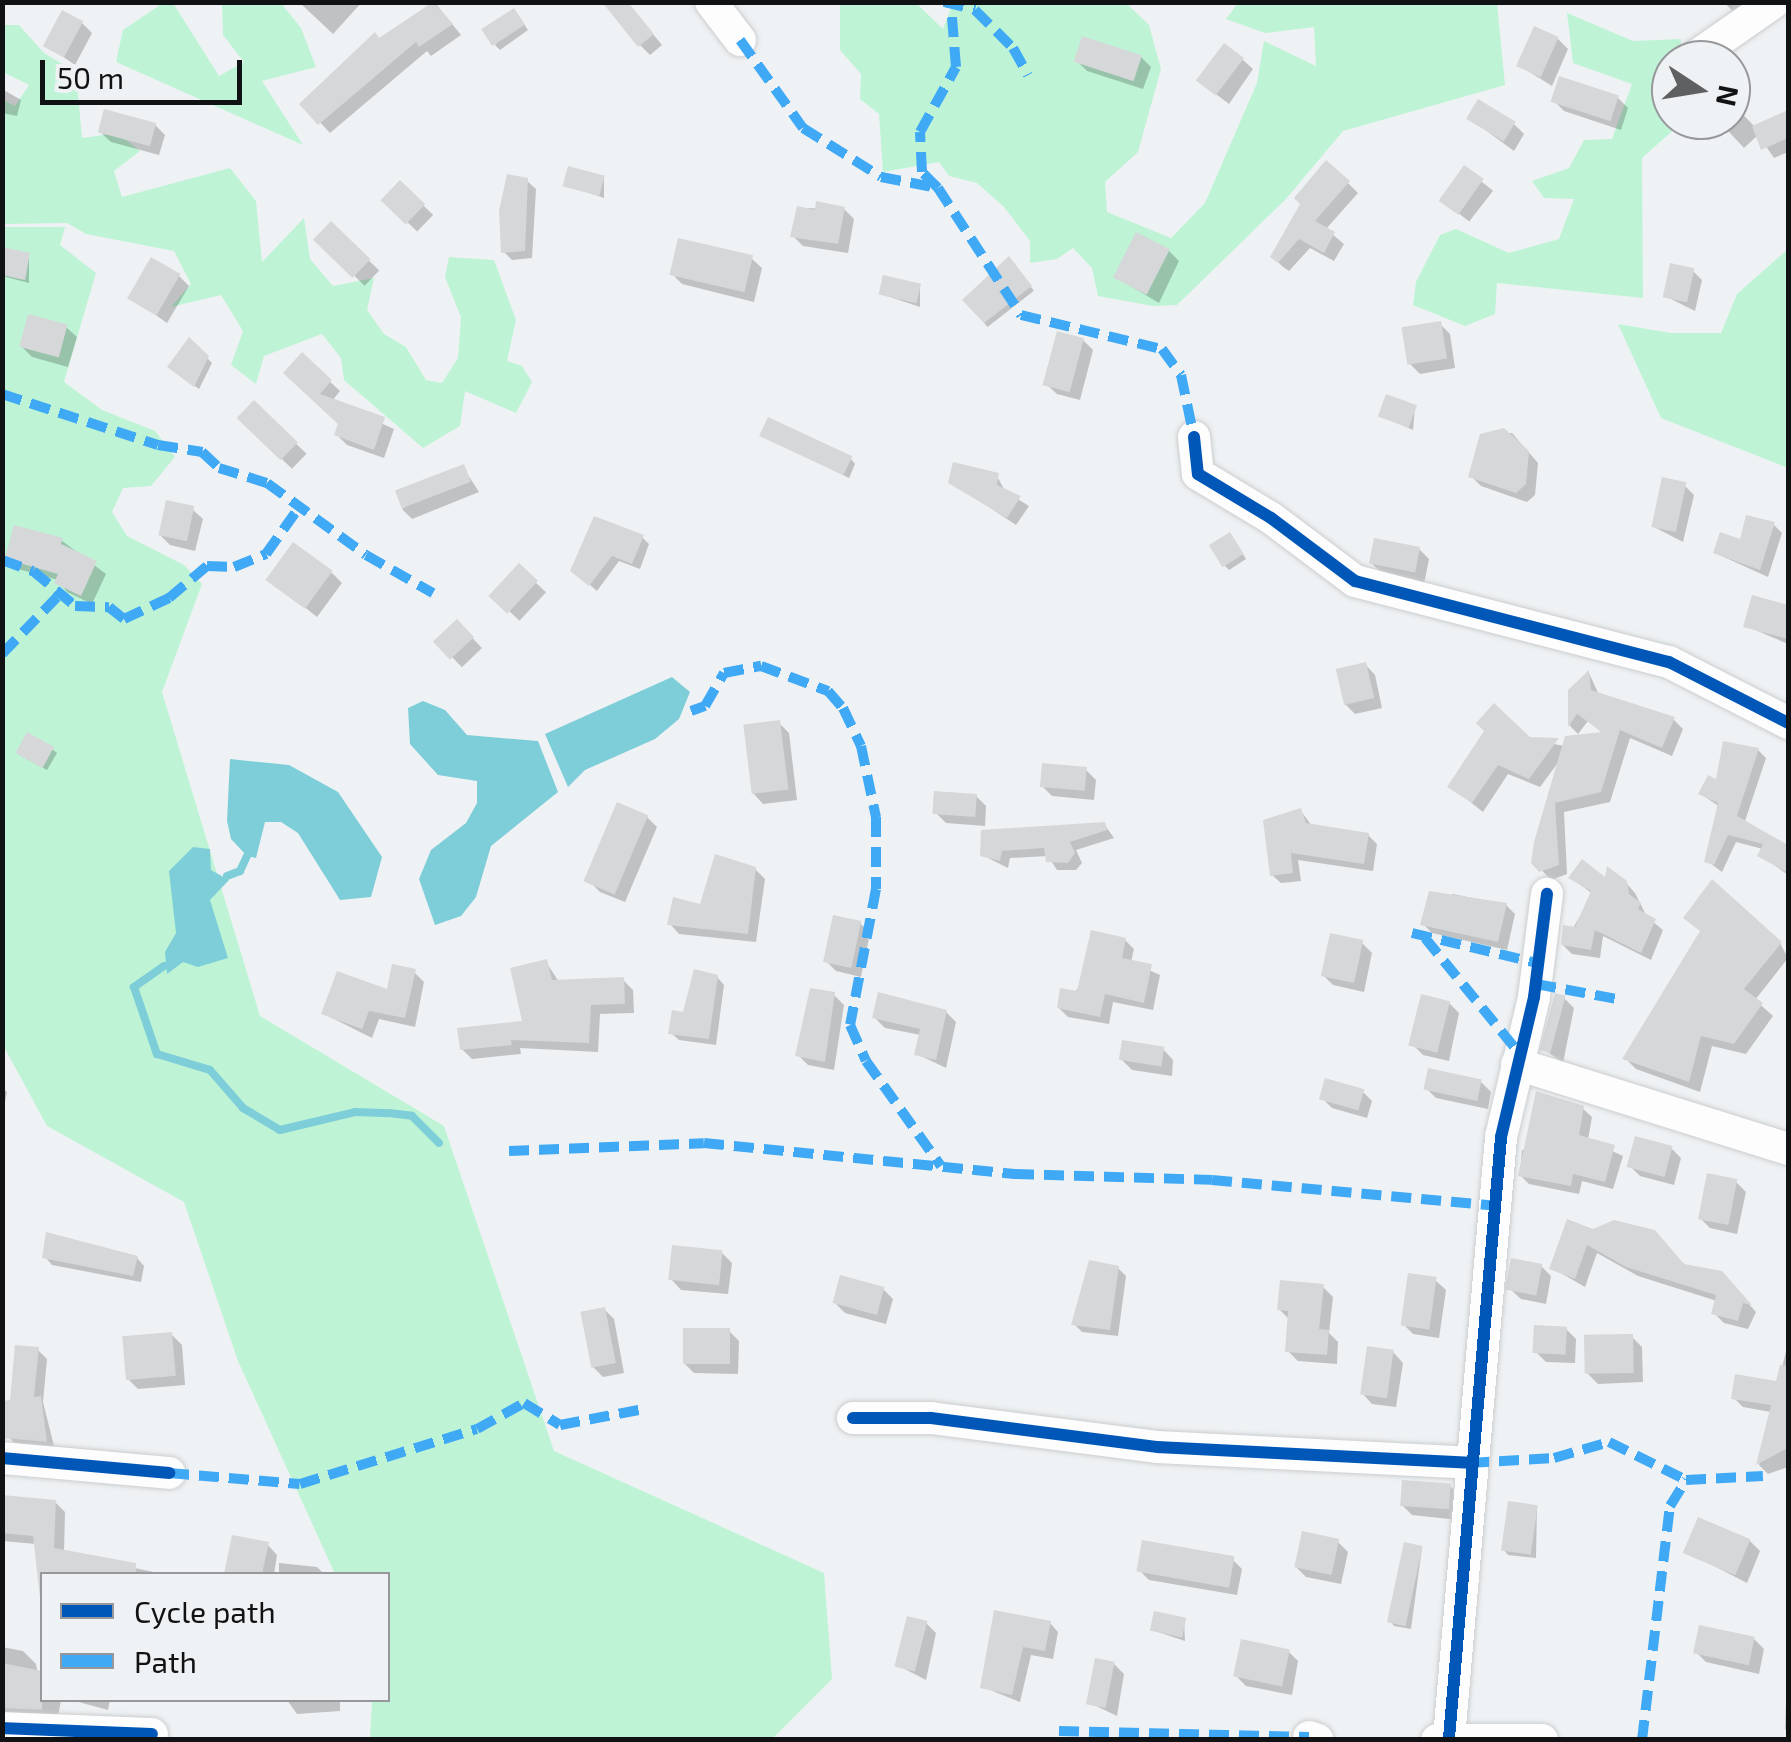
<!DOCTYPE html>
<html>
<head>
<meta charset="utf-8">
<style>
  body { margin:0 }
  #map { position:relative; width:1791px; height:1742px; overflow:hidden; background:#eff2f4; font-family:"Exo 2",sans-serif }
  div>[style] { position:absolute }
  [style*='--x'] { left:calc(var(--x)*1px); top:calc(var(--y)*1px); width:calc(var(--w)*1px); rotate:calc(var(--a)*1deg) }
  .green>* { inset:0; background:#bef4d5 }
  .water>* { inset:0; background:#7dced8 }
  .shadow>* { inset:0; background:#0003; transform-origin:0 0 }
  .stream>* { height:8px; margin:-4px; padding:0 4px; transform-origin:4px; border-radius:4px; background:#7dced8 }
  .building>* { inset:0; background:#d5d7d8; transform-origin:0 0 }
  .roads { filter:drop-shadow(0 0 2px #cbcdcf) drop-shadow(0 0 2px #cbcdcf) }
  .street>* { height:32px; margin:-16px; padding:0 16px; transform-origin:16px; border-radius:16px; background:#fdfdfd }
  .quiet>* { height:10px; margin-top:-5px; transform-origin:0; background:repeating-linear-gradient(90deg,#3fa9f5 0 20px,transparent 0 30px) }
  .cycleway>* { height:12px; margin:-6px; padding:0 6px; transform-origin:6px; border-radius:6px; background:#0057b8 }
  span { translate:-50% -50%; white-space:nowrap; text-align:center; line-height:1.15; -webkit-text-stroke:10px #eef2f5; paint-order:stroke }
  .frame { position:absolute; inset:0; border:5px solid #111213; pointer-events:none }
  .legend { position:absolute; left:40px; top:1572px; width:350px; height:130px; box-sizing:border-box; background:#eef2f5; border:2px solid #96989b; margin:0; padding:12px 18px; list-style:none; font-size:30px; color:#111213 }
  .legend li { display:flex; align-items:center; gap:20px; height:50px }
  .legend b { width:50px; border:2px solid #96989b }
  .north { position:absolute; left:1651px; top:40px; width:100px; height:100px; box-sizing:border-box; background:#eef2f5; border:2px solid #96989b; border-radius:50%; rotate:102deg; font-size:28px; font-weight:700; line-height:40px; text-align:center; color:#111213 }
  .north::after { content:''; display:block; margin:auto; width:35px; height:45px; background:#5f6062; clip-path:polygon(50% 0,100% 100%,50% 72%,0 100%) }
  .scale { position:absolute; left:40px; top:60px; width:202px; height:45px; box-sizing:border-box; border:5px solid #111213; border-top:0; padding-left:12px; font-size:30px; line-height:35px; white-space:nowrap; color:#111213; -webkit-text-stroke:8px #eef2f5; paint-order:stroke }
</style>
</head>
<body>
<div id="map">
  <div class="green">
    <i style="clip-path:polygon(163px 3px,173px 3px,219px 76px,244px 62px,223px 35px,222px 4px,281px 3px,301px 28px,316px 67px,262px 81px,303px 145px,116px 62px,123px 30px)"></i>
    <i style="clip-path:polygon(840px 3px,916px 3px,943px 29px,953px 3px,1126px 3px,1149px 25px,1161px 69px,1138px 152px,1105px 182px,1107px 212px,1171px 238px,1205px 203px,1257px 83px,1264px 41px,1316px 66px,1314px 27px,1265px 33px,1226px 19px,1238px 3px,1497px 3px,1505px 85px,1343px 131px,1286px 199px,1177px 305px,1153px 306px,1098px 296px,1092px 268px,1073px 248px,1057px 259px,1030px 263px,1030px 241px,1004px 207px,977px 183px,949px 176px,939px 162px,883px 172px,879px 114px,860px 99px,861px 74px,840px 50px)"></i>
    <i style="clip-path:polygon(1567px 13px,1633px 41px,1681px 39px,1681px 60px,1671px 60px,1671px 120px,1678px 120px,1677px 127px,1642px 158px,1643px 298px,1497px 283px,1495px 314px,1465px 326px,1413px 305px,1416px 282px,1440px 235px,1456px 229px,1509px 253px,1559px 239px,1574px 199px,1544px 198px,1532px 181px,1569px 168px,1584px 140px,1612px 139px,1632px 84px,1573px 63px)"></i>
    <i style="clip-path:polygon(3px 25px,19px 25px,44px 53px,76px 72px,82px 138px,117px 133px,140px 151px,114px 171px,122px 197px,230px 168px,256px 201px,262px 262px,304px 218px,310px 259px,333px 286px,374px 278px,367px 310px,384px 334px,406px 347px,426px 380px,442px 383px,458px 358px,461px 317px,445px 277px,449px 257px,494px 260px,516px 320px,507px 361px,522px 366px,532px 382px,516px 413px,465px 391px,460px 426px,423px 448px,344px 380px,341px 358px,322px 334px,264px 356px,256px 384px,231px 365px,243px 331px,221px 295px,171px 307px,191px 284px,174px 251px,86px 234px,67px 223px,3px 224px,3px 100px,15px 106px,29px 85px,3px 72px)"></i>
    <i style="clip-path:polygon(3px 227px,65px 227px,60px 245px,96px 273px,64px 382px,102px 410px,155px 431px,175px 457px,151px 486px,123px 488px,112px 512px,127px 536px,184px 565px,202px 584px,162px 692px,260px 1016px,444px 1126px,554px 1451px,824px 1573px,832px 1679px,772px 1739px,370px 1739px,372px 1700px,388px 1700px,388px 1574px,335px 1574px,238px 1361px,184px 1202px,47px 1126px,3px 1045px)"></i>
    <i style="clip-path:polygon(1788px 249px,1788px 468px,1661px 418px,1618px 324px,1671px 333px,1721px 333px,1737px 294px)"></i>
  </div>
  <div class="water">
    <i style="clip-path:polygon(672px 677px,690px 692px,679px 719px,655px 739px,585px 770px,568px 787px,545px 734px)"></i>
    <i style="clip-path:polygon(423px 701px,445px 710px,467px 735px,538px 741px,558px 792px,491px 846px,476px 897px,461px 916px,435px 925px,419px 879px,431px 850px,466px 823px,477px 803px,477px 781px,438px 775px,410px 744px,408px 708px)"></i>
    <i style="clip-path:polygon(230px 759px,289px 765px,338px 792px,382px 857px,371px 897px,340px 900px,298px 833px,281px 822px,265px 822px,256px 858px,247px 856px,231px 839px,227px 821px)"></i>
    <i style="clip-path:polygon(193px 847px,210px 849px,211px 870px,229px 880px,210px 900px,228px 958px,198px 967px,183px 962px,167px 974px,165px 952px,176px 933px,169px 871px)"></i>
  </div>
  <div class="shadow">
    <i style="clip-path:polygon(299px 2px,362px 2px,333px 34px)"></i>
    <i style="clip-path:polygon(1724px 2px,1748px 2px,1734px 13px)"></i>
    <i style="clip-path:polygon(436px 4px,461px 35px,431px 56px,427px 51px,330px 133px,303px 104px)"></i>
    <i style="clip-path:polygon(634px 11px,662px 45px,650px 55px,640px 45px)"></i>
    <i style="clip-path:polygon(518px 15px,528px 30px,500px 50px,495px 45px)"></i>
    <i style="clip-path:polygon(82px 23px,92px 33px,75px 65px,46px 45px)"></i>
    <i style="clip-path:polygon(1558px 39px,1568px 49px,1552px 86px,1520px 66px)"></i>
    <i style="clip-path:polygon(1141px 57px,1151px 67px,1143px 89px,1087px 71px,1077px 61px)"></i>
    <i style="clip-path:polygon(1243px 60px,1253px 69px,1229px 104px,1200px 82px)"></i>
    <i style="clip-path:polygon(2px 89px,21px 100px,17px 116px,2px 113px)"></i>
    <i style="clip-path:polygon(1618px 98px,1628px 108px,1621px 130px,1564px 111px,1554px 101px)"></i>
    <i style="clip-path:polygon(1731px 102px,1755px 127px,1788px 113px,1788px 152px,1774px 158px,1758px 135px,1744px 148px,1718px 120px,1731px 120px)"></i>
    <i style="clip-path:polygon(1469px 118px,1514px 124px,1524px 134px,1514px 151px)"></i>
    <i style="clip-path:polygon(155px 125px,165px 135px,159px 155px,111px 142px,100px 132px)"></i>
    <i style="left:1464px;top:168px;width:37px;height:39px;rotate:38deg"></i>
    <i style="clip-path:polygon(604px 178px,604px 198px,565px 185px)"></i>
    <i style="clip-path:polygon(527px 181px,536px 189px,532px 258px,512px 260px,504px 252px)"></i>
    <i style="left:400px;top:183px;width:46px;height:23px;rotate:44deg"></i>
    <i style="clip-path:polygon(1348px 183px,1358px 193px,1326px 229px,1344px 244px,1334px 261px,1310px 248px,1289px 271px,1283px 267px,1273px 257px)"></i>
    <i style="clip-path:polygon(799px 208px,844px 209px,854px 219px,848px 253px,803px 246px,793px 236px)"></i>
    <i style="left:331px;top:224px;width:67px;height:21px;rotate:44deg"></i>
    <i style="clip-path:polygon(1169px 251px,1179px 261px,1159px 303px,1117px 278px)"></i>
    <i style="clip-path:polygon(29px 256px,29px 283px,2px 276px,2px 261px)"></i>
    <i style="clip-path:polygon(751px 258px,762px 268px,754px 302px,682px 284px,672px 274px)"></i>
    <i style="left:1013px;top:264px;width:34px;height:59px;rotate:52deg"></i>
    <i style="clip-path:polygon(1692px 270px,1702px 280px,1695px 311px,1665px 296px)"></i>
    <i style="clip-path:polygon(179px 276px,189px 286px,167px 323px,130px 297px)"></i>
    <i style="clip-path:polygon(920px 287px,920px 307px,881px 294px)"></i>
    <i style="clip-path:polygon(1440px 324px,1450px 334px,1455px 368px,1420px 374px,1410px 364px)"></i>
    <i style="clip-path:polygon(66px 327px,77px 337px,68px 367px,32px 357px,22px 347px)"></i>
    <i style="clip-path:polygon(1083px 340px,1093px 350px,1080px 400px,1057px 394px,1046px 384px)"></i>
    <i style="clip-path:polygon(190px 341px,212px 363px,199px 389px,174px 371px)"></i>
    <i style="clip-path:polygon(302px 356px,340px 391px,332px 401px,394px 429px,384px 458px,347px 445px,337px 435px,341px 424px,286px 373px)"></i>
    <i style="left:254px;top:403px;width:73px;height:21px;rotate:44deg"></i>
    <i style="clip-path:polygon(1415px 407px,1413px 430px,1381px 416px)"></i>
    <i style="clip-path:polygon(1512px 433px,1538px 463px,1535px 495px,1527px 502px,1481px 486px,1471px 476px,1482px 436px)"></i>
    <i style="clip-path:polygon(762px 435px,851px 459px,855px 464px,849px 478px)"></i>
    <i style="clip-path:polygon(463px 467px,479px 492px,412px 519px,402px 509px)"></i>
    <i style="clip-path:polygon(997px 476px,1005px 491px,1029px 506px,1016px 525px,951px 482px)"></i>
    <i style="clip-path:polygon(1684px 485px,1694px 495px,1683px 542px,1652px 526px)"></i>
    <i style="clip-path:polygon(192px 509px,203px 519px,195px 551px,170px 545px,160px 535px)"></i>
    <i style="clip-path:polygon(1773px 524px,1782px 533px,1768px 577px,1715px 553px)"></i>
    <i style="clip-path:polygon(642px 537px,649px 544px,640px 569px,619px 561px,597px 591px,573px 570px)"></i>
    <i style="clip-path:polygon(61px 540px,106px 574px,92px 604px,67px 592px,58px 580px,18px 569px,8px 558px)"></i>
    <i style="clip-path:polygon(1234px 540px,1246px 559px,1229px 570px,1225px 566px)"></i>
    <i style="clip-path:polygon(1419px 549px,1429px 559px,1424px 584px,1382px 573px,1371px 563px)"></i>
    <i style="left:519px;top:567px;width:37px;height:39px;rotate:43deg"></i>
    <i style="clip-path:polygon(332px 573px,342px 583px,317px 617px,269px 579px)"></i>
    <i style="clip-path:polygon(1754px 598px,1788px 607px,1788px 644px,1746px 626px)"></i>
    <i style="left:457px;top:622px;width:36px;height:28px;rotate:46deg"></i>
    <i style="clip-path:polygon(1365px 664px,1375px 675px,1382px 708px,1355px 714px,1345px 704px)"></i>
    <i style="clip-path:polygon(1589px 673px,1599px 695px,1674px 720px,1683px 729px,1672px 756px,1630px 738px,1610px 802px,1564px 812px,1567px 874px,1551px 880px,1534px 862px,1560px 760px,1540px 787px,1508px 774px,1483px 812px,1450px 786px,1529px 739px,1564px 746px,1605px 735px,1588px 721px,1578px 734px,1570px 726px,1571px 691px)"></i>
    <i style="clip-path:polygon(779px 723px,789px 733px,797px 800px,763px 804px,753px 793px)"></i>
    <i style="clip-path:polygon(52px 749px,57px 753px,47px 770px,23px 757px)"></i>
    <i style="clip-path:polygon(1758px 750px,1766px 758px,1744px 824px,1788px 848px,1788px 875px,1760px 855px,1763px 849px,1736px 842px,1722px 872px,1707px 861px,1720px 807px,1701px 794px)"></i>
    <i style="clip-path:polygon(1086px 770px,1096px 780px,1094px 800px,1052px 796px,1042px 786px)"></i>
    <i style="clip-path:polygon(976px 796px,986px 806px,985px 826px,946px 823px,936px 813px)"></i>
    <i style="clip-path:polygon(1301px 811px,1312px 826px,1368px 835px,1377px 844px,1373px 871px,1298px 860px,1301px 881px,1281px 883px,1272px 875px)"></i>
    <i style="clip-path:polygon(647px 817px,657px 827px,625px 902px,600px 892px,590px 882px)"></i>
    <i style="clip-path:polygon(1104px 824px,1114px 838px,1076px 850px,1082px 863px,1076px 870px,1057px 870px,1048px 856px,1010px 858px,1008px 868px,982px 855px)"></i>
    <i style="clip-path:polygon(755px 869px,765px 879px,756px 942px,679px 934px,670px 924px)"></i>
    <i style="clip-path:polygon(1571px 878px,1626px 883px,1635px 893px,1647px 917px,1663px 930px,1651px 960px,1603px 936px,1600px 958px,1572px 954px,1563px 945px,1593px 894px)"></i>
    <i style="clip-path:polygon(1453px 894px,1506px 905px,1515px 914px,1507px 950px,1432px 933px,1423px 924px)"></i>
    <i style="clip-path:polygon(860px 923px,870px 933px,861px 977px,836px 971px,826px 961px)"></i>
    <i style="clip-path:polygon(1125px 940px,1134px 949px,1131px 962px,1160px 975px,1153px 1010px,1113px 1002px,1109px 1024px,1068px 1017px,1059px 1008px)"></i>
    <i style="clip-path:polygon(1362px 943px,1372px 953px,1364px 992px,1333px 985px,1323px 975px)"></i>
    <i style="clip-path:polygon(1780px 943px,1788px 958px,1755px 1000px,1773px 1016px,1746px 1054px,1712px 1046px,1700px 1092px,1636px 1069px,1625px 1058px)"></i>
    <i style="clip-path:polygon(546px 962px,559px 982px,623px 980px,633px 990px,634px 1013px,600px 1014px,598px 1052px,520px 1048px,521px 1054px,472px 1059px,462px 1049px,525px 1023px)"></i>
    <i style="clip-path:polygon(414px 972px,424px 982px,415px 1027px,379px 1019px,372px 1038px,324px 1014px,389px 992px)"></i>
    <i style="clip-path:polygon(717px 977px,724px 985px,716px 1045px,679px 1040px,671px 1033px)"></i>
    <i style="clip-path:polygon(833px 994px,844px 1005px,834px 1070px,808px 1065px,798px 1055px)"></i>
    <i style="clip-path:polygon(1564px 998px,1574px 1008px,1563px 1063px,1545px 1050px)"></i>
    <i style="clip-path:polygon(1449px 1003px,1459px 1013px,1449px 1061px,1423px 1055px,1413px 1045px)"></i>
    <i style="clip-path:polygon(946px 1012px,956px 1022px,946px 1068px,917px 1054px,921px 1035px,885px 1028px,875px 1018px)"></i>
    <i style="clip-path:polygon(1163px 1049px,1173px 1060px,1172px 1076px,1132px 1070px,1121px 1059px)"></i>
    <i style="clip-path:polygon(1481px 1082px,1491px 1092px,1488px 1109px,1436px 1098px,1426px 1088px)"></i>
    <i style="clip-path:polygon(2px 1087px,7px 1092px,2px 1116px)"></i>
    <i style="clip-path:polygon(1362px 1091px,1372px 1101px,1367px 1118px,1332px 1108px,1322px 1098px)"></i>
    <i style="clip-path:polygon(1582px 1108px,1592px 1117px,1588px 1140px,1623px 1156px,1613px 1189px,1582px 1181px,1579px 1194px,1529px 1184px,1520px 1175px,1522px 1150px,1529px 1151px)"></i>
    <i style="clip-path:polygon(1671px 1148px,1681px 1158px,1674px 1185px,1640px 1176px,1630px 1166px)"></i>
    <i style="clip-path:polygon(1736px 1182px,1746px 1192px,1737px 1234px,1710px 1228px,1700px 1218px)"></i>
    <i style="clip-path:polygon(1641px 1227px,1688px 1267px,1731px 1284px,1756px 1312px,1748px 1329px,1724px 1323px,1714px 1313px,1717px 1301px,1638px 1276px,1597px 1253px,1585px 1287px,1552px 1268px,1593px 1232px)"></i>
    <i style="clip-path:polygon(722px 1253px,732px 1263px,728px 1294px,681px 1290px,671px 1279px)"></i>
    <i style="clip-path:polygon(45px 1257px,137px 1258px,144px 1266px,141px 1282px,52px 1265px)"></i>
    <i style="clip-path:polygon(1541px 1266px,1551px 1276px,1546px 1304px,1521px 1299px,1510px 1289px)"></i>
    <i style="clip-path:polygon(1118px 1268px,1126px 1276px,1118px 1336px,1082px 1332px,1074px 1324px)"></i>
    <i style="clip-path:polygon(1435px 1280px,1446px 1290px,1439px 1338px,1413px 1334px,1403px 1324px)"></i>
    <i style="clip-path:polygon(1323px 1287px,1333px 1297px,1329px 1333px,1338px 1342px,1337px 1364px,1298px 1361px,1288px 1351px,1290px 1320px,1279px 1309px)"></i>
    <i style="clip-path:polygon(883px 1289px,893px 1299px,886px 1324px,845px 1313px,835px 1303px)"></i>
    <i style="clip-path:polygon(604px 1309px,614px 1319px,624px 1373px,603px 1377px,593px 1367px)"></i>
    <i style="clip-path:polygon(1566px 1329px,1576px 1339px,1575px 1363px,1546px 1362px,1536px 1352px)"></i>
    <i style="clip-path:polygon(729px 1331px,739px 1341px,738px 1374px,694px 1373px,684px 1363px)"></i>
    <i style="clip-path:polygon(171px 1334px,182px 1345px,185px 1385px,138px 1389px,128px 1379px)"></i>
    <i style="clip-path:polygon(1632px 1337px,1642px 1347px,1643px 1382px,1598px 1384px,1588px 1374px)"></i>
    <i style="clip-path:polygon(1788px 1343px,1788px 1467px,1768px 1474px,1759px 1465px,1771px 1412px,1743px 1407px,1734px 1398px,1778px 1384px)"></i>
    <i style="clip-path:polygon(38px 1350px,47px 1359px,43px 1402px,55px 1450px,18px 1447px,9px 1437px)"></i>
    <i style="clip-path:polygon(1393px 1352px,1403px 1363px,1396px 1407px,1372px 1404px,1362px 1393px)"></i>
    <i style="clip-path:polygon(1450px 1486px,1460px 1496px,1458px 1520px,1412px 1515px,1402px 1505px)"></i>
    <i style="clip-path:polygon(2px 1497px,55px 1502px,65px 1512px,64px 1553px,163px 1574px,42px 1574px,42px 1598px,36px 1544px,2px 1541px)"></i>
    <i style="clip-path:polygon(1537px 1508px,1536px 1558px,1508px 1555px,1504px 1550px)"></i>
    <i style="clip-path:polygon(234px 1538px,267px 1544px,277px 1555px,274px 1574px,227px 1574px)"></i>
    <i style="clip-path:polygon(1750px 1541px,1760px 1551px,1747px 1583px,1687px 1552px)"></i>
    <i style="clip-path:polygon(1338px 1542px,1348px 1552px,1341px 1584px,1306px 1577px,1296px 1567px)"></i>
    <i style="clip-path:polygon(1422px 1548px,1411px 1629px,1394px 1626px,1390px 1621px)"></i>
    <i style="clip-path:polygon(1232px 1559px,1242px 1569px,1237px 1595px,1149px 1580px,1139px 1570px)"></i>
    <i style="clip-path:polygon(279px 1563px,317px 1567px,324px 1574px,279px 1574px)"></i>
    <i style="clip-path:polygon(996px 1613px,1050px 1623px,1058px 1632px,1053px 1659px,1031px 1655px,1020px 1702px,983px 1687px)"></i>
    <i style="clip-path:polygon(1184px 1621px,1185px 1641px,1152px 1630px)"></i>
    <i style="clip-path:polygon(926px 1623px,936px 1633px,926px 1680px,899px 1666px)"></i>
    <i style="clip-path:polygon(1754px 1639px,1764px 1649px,1759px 1674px,1706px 1662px,1696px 1652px)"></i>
    <i style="clip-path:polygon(2px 1647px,23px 1651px,36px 1664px,42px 1700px,61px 1700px,57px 1722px,2px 1728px)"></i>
    <i style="clip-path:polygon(1288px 1651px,1298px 1661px,1292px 1695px,1246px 1686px,1236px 1676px)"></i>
    <i style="clip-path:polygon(1114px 1664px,1124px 1674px,1117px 1716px,1090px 1703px)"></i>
    <i style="clip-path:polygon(71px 1700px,110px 1700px,108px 1710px)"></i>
    <i style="clip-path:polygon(287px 1700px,340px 1700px,340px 1711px,297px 1714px)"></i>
    <i style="clip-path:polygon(1786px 1702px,1788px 1702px,1788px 1733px,1785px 1729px)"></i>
  </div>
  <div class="stream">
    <i style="--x:227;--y:876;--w:14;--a:-21"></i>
    <i style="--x:240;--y:871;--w:17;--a:-65"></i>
    <i style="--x:164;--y:966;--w:37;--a:145"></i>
    <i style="--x:134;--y:987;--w:71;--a:71.1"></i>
    <i style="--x:157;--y:1054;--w:55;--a:16.8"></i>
    <i style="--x:210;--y:1070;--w:50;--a:49"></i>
    <i style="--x:243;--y:1108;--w:43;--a:30.7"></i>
    <i style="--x:280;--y:1130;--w:77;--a:-13.5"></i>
    <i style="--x:355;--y:1112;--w:34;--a:2"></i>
    <i style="--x:389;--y:1113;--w:23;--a:7"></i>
    <i style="--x:412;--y:1116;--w:38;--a:45"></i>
  </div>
  <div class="building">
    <i style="clip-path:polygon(433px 2px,453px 24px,419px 47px,416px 42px,318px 125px,299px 104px,375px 32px,379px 38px)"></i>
    <i style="clip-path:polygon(602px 2px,628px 2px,654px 34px,638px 47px)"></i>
    <i style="left:514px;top:8px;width:20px;height:39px;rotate:57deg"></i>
    <i style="left:62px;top:10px;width:24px;height:41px;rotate:28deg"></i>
    <i style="left:1534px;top:26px;width:27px;height:44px;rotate:24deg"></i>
    <i style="left:1082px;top:36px;width:63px;height:27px;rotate:18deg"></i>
    <i style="left:1224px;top:43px;width:25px;height:47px;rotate:37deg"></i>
    <i style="left:1559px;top:76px;width:63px;height:27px;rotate:18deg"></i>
    <i style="left:1478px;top:99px;width:44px;height:23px;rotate:31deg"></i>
    <i style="left:104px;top:109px;width:54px;height:24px;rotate:15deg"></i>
    <i style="clip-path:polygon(1788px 110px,1788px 138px,1761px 150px,1752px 126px)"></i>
    <i style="clip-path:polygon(1326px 160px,1350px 181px,1315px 221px,1335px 232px,1324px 253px,1299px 239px,1278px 263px,1270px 257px,1300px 204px,1294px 198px)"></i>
    <i style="left:1464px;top:165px;width:24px;height:44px;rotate:35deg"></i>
    <i style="left:568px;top:166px;width:38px;height:21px;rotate:15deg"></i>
    <i style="clip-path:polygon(507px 174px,528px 178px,525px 251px,501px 253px,499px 211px)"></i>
    <i style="left:400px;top:180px;width:35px;height:28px;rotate:44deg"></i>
    <i style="clip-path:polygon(816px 201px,845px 207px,838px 244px,790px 237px,797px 206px,815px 210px)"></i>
    <i style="left:331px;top:221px;width:55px;height:26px;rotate:44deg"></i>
    <i style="left:1136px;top:232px;width:38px;height:51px;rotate:27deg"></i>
    <i style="left:678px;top:238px;width:77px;height:38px;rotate:13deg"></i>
    <i style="clip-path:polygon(2px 247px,30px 253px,25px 280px,2px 275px)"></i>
    <i style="clip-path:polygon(1009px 256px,1032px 286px,984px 323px,962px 300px)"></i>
    <i style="left:151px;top:257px;width:34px;height:48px;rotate:30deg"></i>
    <i style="left:1670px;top:263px;width:25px;height:35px;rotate:12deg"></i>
    <i style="left:883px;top:275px;width:39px;height:20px;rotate:13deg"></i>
    <i style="left:28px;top:314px;width:41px;height:34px;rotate:15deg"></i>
    <i style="left:1441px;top:321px;width:38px;height:40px;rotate:81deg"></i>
    <i style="left:1057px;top:331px;width:28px;height:56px;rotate:15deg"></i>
    <i style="clip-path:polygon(189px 337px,209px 356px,194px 387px,167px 367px)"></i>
    <i style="clip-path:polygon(302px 352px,332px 380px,320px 394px,385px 417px,374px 450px,334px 435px,338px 424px,283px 373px)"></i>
    <i style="left:1386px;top:394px;width:33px;height:24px;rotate:20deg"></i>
    <i style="left:254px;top:400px;width:61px;height:25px;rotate:44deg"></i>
    <i style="left:768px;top:417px;width:93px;height:21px;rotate:25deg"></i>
    <i style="clip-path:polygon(1504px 428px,1529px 451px,1526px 484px,1516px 493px,1468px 477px,1480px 434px)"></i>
    <i style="clip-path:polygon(953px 462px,999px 473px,997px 485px,1021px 496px,1007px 518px,948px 483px)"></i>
    <i style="left:464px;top:464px;width:19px;height:74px;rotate:69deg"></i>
    <i style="left:1662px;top:477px;width:25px;height:51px;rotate:12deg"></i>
    <i style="left:166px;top:500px;width:29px;height:36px;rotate:12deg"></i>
    <i style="clip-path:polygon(1746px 515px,1775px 522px,1760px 570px,1713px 553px,1720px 532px,1740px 539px)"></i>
    <i style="clip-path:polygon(594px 516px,644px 535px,632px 564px,612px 556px,589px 586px,570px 571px)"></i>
    <i style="clip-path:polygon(14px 525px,63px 538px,61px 544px,97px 561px,81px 596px,54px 583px,58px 574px,5px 559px)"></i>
    <i style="left:1230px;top:532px;width:26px;height:25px;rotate:58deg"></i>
    <i style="left:1374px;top:538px;width:47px;height:26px;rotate:11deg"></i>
    <i style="left:293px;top:542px;width:49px;height:47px;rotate:36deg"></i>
    <i style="left:519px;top:563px;width:26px;height:45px;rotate:43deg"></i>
    <i style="clip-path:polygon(1752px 595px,1788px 605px,1788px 639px,1743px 627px)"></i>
    <i style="left:457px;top:619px;width:25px;height:33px;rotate:47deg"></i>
    <i style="left:1366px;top:662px;width:37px;height:31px;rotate:77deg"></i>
    <i style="clip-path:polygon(1589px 670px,1591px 690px,1675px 717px,1662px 748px,1620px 730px,1601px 792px,1555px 803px,1559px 865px,1539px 872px,1531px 863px,1534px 842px,1565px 736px,1602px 732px,1577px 714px,1568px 727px,1568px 690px)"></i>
    <i style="clip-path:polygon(1494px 703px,1530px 737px,1559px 738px,1529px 779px,1498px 765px,1472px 803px,1447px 787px,1484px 731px,1476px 723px)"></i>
    <i style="left:780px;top:720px;width:70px;height:37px;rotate:83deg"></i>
    <i style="left:27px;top:732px;width:31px;height:24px;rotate:29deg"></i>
    <i style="clip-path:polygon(1723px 741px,1759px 748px,1737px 816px,1788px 845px,1788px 873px,1757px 856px,1763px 844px,1728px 835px,1714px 865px,1704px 862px,1718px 803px,1698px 794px,1708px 775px,1716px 779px)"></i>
    <i style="left:1042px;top:763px;width:45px;height:24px;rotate:5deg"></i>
    <i style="left:934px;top:791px;width:43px;height:23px;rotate:4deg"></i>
    <i style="left:617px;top:802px;width:34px;height:86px;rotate:23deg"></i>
    <i style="clip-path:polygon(1301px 808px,1306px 823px,1369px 833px,1364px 864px,1291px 853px,1293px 873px,1270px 876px,1263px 820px)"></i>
    <i style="clip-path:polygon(1105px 822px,1107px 830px,1070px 842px,1075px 853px,1068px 863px,1046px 862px,1044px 848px,1002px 851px,1000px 861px,980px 856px,981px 830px)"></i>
    <i style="clip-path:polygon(715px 854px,756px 867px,748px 934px,667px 925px,673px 897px,700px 904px)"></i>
    <i style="clip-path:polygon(1582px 859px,1605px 877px,1607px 866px,1627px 881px,1629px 894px,1641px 903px,1638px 909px,1656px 919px,1641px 953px,1595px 930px,1591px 950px,1561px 945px,1563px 925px,1575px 927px,1591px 891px,1568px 878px)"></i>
    <i style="clip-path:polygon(1712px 879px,1782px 942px,1744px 989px,1763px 1003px,1734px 1044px,1701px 1036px,1689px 1082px,1622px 1059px,1700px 931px,1683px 918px)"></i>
    <i style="clip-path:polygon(1429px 891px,1507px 903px,1498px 942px,1420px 925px)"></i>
    <i style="left:833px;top:915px;width:29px;height:48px;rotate:12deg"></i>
    <i style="clip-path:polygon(1091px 930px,1126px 938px,1122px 958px,1152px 964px,1144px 1003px,1105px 994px,1100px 1017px,1057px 1008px,1060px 988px,1077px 991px)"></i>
    <i style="left:1330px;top:933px;width:34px;height:44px;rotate:12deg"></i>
    <i style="clip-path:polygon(547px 959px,552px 980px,624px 977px,625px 1004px,591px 1005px,589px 1043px,511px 1040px,512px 1045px,460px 1050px,457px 1028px,522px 1021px,510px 968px)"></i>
    <i style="clip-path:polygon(392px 964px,416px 969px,405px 1018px,369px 1011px,362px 1029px,321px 1014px,337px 971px,387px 989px)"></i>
    <i style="clip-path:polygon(694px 969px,718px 975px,709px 1039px,668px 1034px,672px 1010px,683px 1012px)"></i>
    <i style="clip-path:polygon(810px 988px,835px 992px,825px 1062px,795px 1056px)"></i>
    <i style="clip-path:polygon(878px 992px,947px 1010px,936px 1060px,914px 1055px,920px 1029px,872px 1018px)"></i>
    <i style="left:1555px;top:993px;width:11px;height:59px;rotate:15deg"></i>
    <i style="left:1421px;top:994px;width:30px;height:53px;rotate:14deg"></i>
    <i style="left:1122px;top:1040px;width:43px;height:20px;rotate:9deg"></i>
    <i style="left:1428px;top:1068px;width:55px;height:22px;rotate:12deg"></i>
    <i style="left:1325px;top:1078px;width:41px;height:22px;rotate:16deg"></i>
    <i style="clip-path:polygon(1536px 1091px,1584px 1106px,1579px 1135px,1615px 1145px,1605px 1182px,1573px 1174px,1571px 1186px,1518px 1176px)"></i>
    <i style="left:1635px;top:1136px;width:39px;height:32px;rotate:15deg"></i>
    <i style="left:1707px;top:1173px;width:31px;height:47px;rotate:11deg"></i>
    <i style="clip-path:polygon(1567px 1219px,1593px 1229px,1614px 1220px,1655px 1230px,1684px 1264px,1722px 1271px,1752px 1305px,1743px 1303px,1738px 1321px,1711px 1314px,1716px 1295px,1626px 1267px,1587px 1245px,1575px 1279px,1549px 1269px)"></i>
    <i style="clip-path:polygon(46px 1232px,138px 1256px,133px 1276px,42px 1258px)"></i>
    <i style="left:672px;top:1245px;width:51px;height:35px;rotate:6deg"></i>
    <i style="left:1511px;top:1258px;width:32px;height:32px;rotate:11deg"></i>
    <i style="clip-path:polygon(1089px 1260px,1119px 1266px,1110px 1330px,1071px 1325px)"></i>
    <i style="left:1408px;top:1273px;width:29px;height:53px;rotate:8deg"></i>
    <i style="left:840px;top:1275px;width:46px;height:29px;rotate:15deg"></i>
    <i style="clip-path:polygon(1280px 1280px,1324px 1284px,1319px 1329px,1329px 1330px,1327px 1355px,1285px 1352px,1288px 1311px,1277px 1310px)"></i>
    <i style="left:605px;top:1307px;width:57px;height:25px;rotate:79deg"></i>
    <i style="left:1534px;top:1325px;width:33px;height:28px;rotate:3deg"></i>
    <i style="left:683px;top:1328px;width:47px;height:36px"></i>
    <i style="left:172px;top:1332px;width:44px;height:50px;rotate:85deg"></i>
    <i style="left:1633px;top:1334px;width:39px;height:49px;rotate:89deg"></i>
    <i style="clip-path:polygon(15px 1345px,39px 1347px,34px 1397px,41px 1396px,47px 1442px,3px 1438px,2px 1401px,10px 1400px)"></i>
    <i style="left:1367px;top:1346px;width:27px;height:49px;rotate:8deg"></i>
    <i style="clip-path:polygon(1780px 1365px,1788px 1366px,1786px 1449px,1756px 1465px,1771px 1405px,1731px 1399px,1735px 1374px,1776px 1381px)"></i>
    <i style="left:1402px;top:1480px;width:49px;height:26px;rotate:4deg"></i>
    <i style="clip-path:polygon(2px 1495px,56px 1500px,54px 1548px,136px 1563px,136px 1574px,42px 1574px,40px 1598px,33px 1536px,2px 1533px)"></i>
    <i style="left:1508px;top:1501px;width:30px;height:50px;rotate:8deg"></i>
    <i style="left:1698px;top:1517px;width:57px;height:39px;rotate:23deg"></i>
    <i style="left:1302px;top:1531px;width:38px;height:37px;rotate:12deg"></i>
    <i style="clip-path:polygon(232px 1535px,269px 1542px,262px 1574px,224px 1574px)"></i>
    <i style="left:1142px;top:1540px;width:94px;height:32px;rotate:10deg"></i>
    <i style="left:1404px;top:1542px;width:19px;height:82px;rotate:12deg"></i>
    <i style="clip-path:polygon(994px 1610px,1051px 1621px,1045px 1651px,1023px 1647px,1012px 1695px,980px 1688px)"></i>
    <i style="left:1154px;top:1611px;width:33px;height:20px;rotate:12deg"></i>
    <i style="left:907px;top:1616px;width:21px;height:52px;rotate:14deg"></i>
    <i style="left:1699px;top:1625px;width:57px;height:29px;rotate:12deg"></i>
    <i style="left:1241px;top:1639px;width:50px;height:38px;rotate:12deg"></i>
    <i style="left:1095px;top:1658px;width:20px;height:47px;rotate:11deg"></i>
    <i style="clip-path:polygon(2px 1663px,42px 1671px,42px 1710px,2px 1708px)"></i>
  </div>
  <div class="roads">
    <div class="street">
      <i style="--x:711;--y:2;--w:48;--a:52.7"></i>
      <i style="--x:1691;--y:60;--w:101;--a:-34.9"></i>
      <i style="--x:1194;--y:437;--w:37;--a:84"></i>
      <i style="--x:1198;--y:474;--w:85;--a:31.1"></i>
      <i style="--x:1271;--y:518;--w:105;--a:36.9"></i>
      <i style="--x:1355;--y:581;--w:324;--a:14.5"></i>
      <i style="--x:1669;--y:662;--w:134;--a:27.1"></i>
      <i style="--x:1517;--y:1064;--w:284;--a:17.4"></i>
      <i style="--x:853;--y:1418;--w:78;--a:0"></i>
      <i style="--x:931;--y:1418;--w:229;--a:7.3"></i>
      <i style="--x:1158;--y:1447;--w:311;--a:2.9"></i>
      <i style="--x:2;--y:1458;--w:168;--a:5.1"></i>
      <i style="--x:2;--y:1728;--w:150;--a:2.3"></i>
      <i style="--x:1309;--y:1737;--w:9;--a:18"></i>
      <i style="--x:1449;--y:1738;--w:603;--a:-85.05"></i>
      <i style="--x:1501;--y:1137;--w:144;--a:-76.7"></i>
      <i style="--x:1534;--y:997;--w:104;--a:-82.8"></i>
      <i style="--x:1437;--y:1740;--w:105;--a:0"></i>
    </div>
  </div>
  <div class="quiet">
    <i style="--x:944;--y:2;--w:32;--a:14"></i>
    <i style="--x:975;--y:10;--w:54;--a:45"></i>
    <i style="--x:1013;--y:48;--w:31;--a:61"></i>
    <i style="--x:740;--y:40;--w:108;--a:54.4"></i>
    <i style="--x:803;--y:128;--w:92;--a:32.1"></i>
    <i style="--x:881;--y:177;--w:58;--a:10.9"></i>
    <i style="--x:938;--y:188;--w:152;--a:56.8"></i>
    <i style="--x:1021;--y:315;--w:145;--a:13.6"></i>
    <i style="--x:1162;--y:349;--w:32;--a:54"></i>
    <i style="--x:1181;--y:375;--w:63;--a:78.2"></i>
    <i style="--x:938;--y:188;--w:23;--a:-135"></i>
    <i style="--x:922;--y:172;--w:40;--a:-92.9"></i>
    <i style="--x:920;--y:132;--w:74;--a:-61"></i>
    <i style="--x:956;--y:67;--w:62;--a:-94.6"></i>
    <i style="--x:2;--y:394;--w:164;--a:18.1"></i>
    <i style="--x:158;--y:445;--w:45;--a:9"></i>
    <i style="--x:202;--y:452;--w:23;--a:43"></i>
    <i style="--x:219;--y:468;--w:50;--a:17.4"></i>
    <i style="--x:267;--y:483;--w:122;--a:36"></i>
    <i style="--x:366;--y:555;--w:77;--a:29.6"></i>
    <i style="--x:2;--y:560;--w:33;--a:20"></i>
    <i style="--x:33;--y:571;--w:55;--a:39.8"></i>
    <i style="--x:75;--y:606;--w:34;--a:2"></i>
    <i style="--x:109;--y:607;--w:19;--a:39"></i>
    <i style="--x:124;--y:619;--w:50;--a:-25"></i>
    <i style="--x:169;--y:598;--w:50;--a:-40.1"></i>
    <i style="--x:207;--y:566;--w:27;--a:2"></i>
    <i style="--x:234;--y:567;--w:35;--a:-22"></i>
    <i style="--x:266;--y:554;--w:59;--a:-54.7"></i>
    <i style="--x:2;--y:654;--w:79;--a:-46"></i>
    <i style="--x:691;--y:711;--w:15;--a:-20"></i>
    <i style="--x:705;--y:706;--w:38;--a:-60"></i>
    <i style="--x:724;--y:673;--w:38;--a:-11"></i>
    <i style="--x:761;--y:666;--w:72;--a:20.5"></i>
    <i style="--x:828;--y:691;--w:23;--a:49"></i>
    <i style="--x:843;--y:708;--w:42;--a:64.7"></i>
    <i style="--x:861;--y:746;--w:73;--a:78.1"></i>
    <i style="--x:876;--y:817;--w:72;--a:90"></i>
    <i style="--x:876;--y:889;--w:138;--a:100.8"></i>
    <i style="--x:850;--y:1025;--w:39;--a:66"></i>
    <i style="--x:866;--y:1061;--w:129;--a:54.5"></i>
    <i style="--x:1412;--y:933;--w:129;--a:13.5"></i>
    <i style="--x:1425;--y:938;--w:149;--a:50.7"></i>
    <i style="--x:1536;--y:984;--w:87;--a:10.5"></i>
    <i style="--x:509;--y:1151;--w:195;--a:-2.3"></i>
    <i style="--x:704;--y:1143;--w:312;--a:5.7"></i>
    <i style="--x:1014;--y:1174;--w:198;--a:1.7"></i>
    <i style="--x:1212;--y:1180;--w:285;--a:5.2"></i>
    <i style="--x:1469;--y:1463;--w:85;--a:-3.4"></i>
    <i style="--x:1554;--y:1458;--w:57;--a:-16.2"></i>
    <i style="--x:1609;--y:1442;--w:86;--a:26.3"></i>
    <i style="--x:169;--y:1473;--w:131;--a:4.8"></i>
    <i style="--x:300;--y:1484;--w:185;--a:-17.3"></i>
    <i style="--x:477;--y:1429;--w:54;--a:-29"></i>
    <i style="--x:524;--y:1403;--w:42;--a:31.4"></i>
    <i style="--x:560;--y:1425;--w:80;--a:-10.8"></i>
    <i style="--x:1059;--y:1731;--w:250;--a:1.4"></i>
    <i style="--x:1642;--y:1740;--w:236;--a:-83.2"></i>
    <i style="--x:1670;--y:1506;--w:31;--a:-58"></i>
    <i style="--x:1686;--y:1480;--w:77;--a:-3"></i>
  </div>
  <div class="cycleway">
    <i style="--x:1194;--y:437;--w:37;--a:84"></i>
    <i style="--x:1198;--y:474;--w:85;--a:31.1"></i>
    <i style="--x:1271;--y:518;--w:105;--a:36.9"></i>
    <i style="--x:1355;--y:581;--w:324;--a:14.5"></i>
    <i style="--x:1669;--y:662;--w:134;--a:27.1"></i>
    <i style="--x:853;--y:1418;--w:78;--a:0"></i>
    <i style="--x:931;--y:1418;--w:229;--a:7.3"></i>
    <i style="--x:1158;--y:1447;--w:311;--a:2.9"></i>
    <i style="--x:2;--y:1458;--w:168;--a:5.1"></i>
    <i style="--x:2;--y:1728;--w:150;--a:2.3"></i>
    <i style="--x:1449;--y:1738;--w:603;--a:-85.05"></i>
    <i style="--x:1501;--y:1137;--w:144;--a:-76.7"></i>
    <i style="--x:1534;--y:997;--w:104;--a:-82.8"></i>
  </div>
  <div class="frame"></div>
  <ul class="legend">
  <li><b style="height:12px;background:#0057b8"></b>Cycle path</li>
  <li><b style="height:12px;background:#3fa9f5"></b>Path</li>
  </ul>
  <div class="north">N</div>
  <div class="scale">50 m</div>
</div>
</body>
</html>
